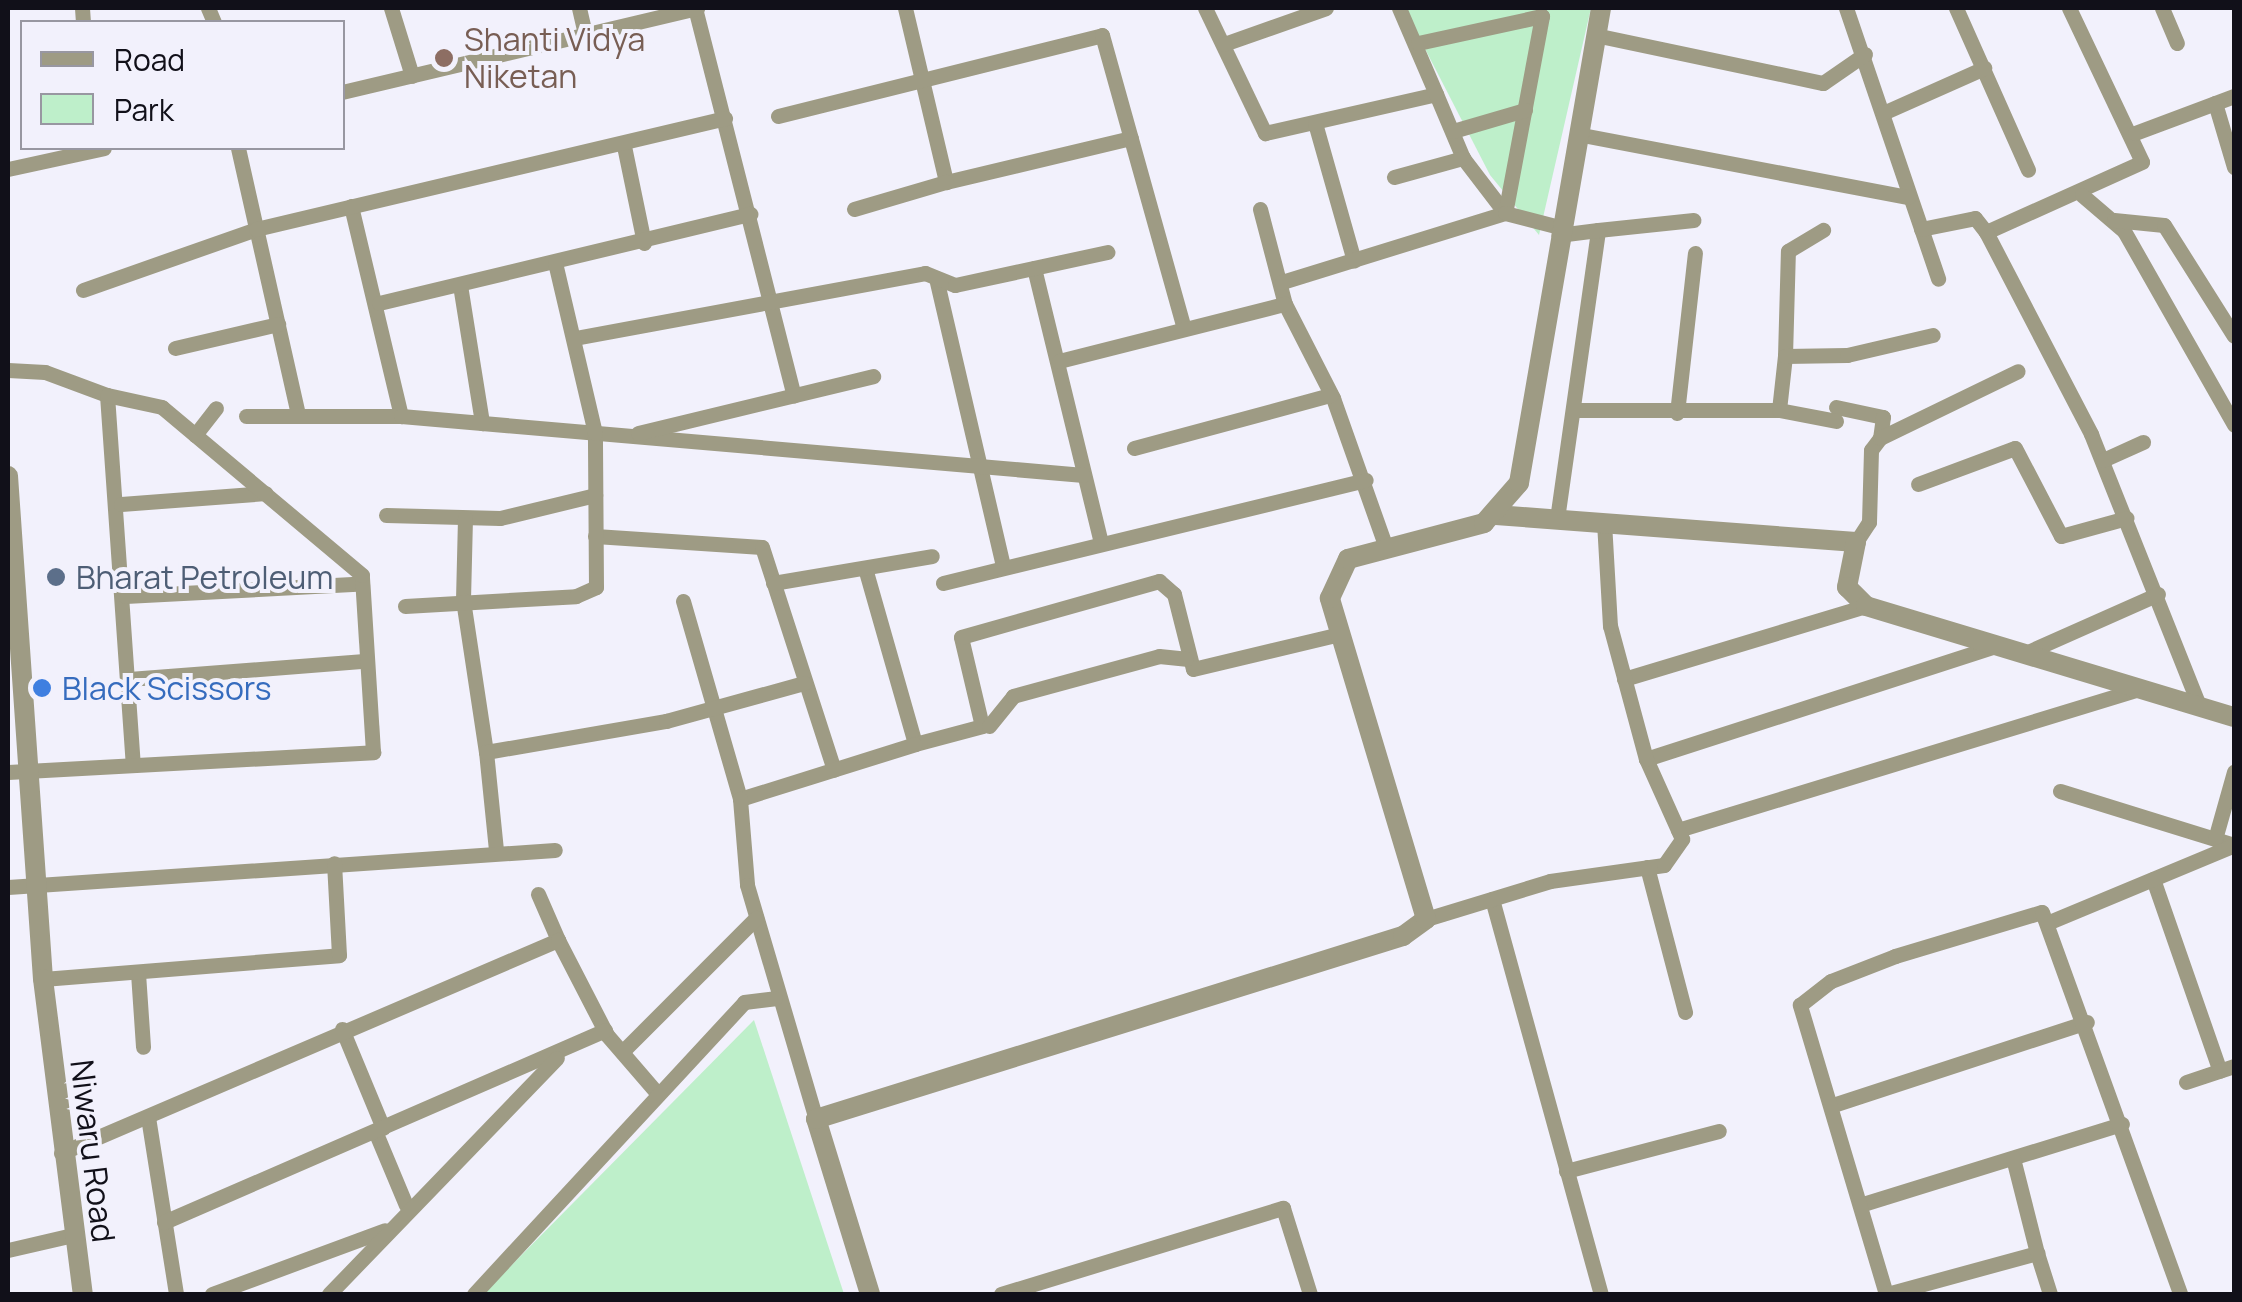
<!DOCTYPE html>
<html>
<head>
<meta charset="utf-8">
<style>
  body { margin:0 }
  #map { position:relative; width:2242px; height:1302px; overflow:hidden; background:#f2f1fc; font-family:Manrope,sans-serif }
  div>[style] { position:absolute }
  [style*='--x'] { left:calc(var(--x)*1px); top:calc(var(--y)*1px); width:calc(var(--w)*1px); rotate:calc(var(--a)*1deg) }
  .green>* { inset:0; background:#beefca }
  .minor>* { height:15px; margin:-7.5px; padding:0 7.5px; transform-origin:7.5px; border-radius:7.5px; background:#9e9b84 }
  .tertiary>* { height:20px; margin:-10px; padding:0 10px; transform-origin:10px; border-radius:10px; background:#9e9b84 }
  .dots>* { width:28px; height:28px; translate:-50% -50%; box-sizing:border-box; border:5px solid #f2f1fc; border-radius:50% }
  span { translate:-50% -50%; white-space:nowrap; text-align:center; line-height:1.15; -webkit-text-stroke:8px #f2f1fc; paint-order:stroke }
  .education-label { font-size:32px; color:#785e54 }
  .left { translate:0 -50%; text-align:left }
  .service-label { font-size:32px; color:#4e5e75 }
  .shop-label { font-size:32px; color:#366cbe }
  .street-label { font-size:32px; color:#111019 }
  .frame { position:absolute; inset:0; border:10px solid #111019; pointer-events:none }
  .legend { position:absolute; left:20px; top:20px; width:325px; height:130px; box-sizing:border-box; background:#f2f1fc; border:2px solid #9897a1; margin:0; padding:12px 18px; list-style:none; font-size:30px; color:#111019 }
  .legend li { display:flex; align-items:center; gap:20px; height:50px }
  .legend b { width:50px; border:2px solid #9897a1 }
</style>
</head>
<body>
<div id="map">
  <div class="green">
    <i style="clip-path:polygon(1404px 8px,1591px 8px,1539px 235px,1490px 175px)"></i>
    <i style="clip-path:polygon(754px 1020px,844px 1294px,483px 1294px)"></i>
  </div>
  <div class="minor">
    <i style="--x:82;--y:8;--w:14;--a:86"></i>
    <i style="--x:208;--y:8;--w:15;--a:67"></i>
    <i style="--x:391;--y:8;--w:71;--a:72.8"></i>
    <i style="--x:579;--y:8;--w:28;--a:77"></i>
    <i style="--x:695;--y:8;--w:400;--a:75.7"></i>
    <i style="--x:905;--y:8;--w:179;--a:76.7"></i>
    <i style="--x:946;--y:182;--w:190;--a:-13.4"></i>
    <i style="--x:1205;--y:8;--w:139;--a:64.4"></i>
    <i style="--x:1265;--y:133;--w:175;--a:-12.8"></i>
    <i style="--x:1436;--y:94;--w:69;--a:67.1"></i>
    <i style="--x:1463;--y:158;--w:69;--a:52.6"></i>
    <i style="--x:1399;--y:8;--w:94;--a:66.7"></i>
    <i style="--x:1846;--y:8;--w:286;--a:71.2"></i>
    <i style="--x:1956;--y:8;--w:177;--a:66"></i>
    <i style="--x:2069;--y:8;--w:170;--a:64.6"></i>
    <i style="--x:2142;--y:162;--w:171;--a:155.8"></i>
    <i style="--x:1986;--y:232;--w:228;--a:62.5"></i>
    <i style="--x:2091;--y:434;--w:293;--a:68.3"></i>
    <i style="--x:2162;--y:8;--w:38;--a:67"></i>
    <i style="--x:1595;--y:35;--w:233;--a:11.9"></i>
    <i style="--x:1823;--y:83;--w:51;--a:-34.6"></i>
    <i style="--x:1418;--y:43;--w:127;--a:-12.3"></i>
    <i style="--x:1542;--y:16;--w:200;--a:100.6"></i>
    <i style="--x:1224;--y:44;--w:108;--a:-19.4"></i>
    <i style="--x:342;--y:92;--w:365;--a:-13.3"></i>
    <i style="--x:2215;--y:103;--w:67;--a:73.5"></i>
    <i style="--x:1883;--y:113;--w:111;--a:-24"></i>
    <i style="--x:778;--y:116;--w:334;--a:-14"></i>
    <i style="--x:1102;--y:35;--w:304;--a:74.4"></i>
    <i style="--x:1315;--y:123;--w:143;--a:74.2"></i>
    <i style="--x:1453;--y:131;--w:75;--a:-16.3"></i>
    <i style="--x:2135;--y:133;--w:106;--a:-20.5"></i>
    <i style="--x:1577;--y:134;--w:337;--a:10.8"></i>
    <i style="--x:624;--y:146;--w:99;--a:78.3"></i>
    <i style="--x:238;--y:148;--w:274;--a:77.3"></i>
    <i style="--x:8;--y:169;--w:98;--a:-12.3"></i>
    <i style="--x:1394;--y:177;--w:72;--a:-15.4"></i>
    <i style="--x:2082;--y:195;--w:55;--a:40.6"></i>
    <i style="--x:2124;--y:231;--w:223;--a:60.4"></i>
    <i style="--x:351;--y:206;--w:216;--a:76.6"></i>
    <i style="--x:854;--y:209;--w:96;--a:-16.4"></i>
    <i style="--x:1260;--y:209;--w:98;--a:75.3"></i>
    <i style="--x:1285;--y:304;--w:106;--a:62.9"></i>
    <i style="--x:1333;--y:398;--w:156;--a:70.5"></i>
    <i style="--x:2114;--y:220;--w:50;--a:5.7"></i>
    <i style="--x:2164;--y:225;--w:131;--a:57.8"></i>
    <i style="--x:1921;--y:229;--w:55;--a:-11.5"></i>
    <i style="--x:1975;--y:218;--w:18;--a:52"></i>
    <i style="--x:1598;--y:230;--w:96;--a:-6"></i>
    <i style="--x:1034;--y:268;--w:283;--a:76.3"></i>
    <i style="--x:936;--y:278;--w:297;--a:76.9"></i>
    <i style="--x:1282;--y:282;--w:233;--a:-17.2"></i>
    <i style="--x:1505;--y:213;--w:56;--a:14.5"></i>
    <i style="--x:460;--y:285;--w:140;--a:80.9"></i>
    <i style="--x:83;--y:290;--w:183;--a:-19.4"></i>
    <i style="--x:256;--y:229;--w:482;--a:-13.3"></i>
    <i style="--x:379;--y:303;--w:382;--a:-13.5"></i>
    <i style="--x:575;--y:338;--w:356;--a:-10.5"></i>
    <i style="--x:925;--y:273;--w:32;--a:22"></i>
    <i style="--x:955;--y:285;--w:156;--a:-12.2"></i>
    <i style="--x:175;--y:348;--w:106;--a:-13.1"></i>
    <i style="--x:1785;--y:356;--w:105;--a:-88.4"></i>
    <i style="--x:1788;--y:251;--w:41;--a:-31"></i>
    <i style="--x:1059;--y:361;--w:233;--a:-14.2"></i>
    <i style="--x:8;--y:370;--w:37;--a:3"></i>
    <i style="--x:45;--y:372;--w:66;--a:20.4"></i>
    <i style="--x:107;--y:395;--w:371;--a:86"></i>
    <i style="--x:1836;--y:407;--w:48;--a:12"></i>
    <i style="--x:1883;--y:417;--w:21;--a:98"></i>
    <i style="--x:1576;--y:410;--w:203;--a:0"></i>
    <i style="--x:1779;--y:410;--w:54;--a:-83.7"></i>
    <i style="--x:1785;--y:356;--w:62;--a:-0.9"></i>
    <i style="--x:1847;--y:355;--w:88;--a:-13.1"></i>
    <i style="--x:1779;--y:410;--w:58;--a:10.9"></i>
    <i style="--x:1677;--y:413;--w:161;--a:-83.6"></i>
    <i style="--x:246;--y:416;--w:155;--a:0"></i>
    <i style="--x:401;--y:416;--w:685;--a:4.94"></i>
    <i style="--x:638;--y:433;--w:242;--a:-13.6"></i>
    <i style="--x:195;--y:435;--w:34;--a:-52"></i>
    <i style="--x:1134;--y:448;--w:204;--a:-15.1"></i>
    <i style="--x:2103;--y:460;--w:44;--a:-24.2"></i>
    <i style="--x:1918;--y:484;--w:103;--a:-20.4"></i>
    <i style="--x:2015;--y:448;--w:99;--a:62.4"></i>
    <i style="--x:2061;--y:536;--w:68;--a:-15.3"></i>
    <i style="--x:121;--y:504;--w:145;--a:-4.3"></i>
    <i style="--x:386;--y:515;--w:114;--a:1.5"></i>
    <i style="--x:500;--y:518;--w:98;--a:-13.6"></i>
    <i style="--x:465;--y:518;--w:82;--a:91.4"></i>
    <i style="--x:463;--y:600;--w:154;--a:81.4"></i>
    <i style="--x:1557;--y:519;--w:292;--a:-81.9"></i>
    <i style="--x:1598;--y:230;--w:40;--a:172.9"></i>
    <i style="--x:595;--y:536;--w:167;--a:3.8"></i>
    <i style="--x:762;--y:547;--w:234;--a:72.1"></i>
    <i style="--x:1856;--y:542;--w:24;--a:-57"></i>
    <i style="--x:1869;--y:522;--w:72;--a:-88.4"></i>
    <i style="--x:1871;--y:450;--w:15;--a:-53"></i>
    <i style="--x:1880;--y:438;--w:153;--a:-25.9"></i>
    <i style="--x:865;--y:568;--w:183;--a:74.1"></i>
    <i style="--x:915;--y:744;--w:69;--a:-15"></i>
    <i style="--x:982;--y:726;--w:91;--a:-103.3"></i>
    <i style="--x:961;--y:637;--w:206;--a:-15.8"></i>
    <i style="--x:1159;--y:581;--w:20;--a:41"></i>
    <i style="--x:1174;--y:594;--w:77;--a:75.8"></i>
    <i style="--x:1193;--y:669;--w:151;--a:-13.4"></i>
    <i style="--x:773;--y:583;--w:161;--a:-9.6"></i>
    <i style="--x:943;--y:583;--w:435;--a:-13.7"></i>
    <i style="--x:125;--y:596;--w:232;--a:-3"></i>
    <i style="--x:683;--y:601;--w:206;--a:73.9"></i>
    <i style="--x:740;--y:799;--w:183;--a:-17.4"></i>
    <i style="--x:405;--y:606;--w:171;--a:-3.3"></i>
    <i style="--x:576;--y:596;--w:22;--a:-24"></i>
    <i style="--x:596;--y:587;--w:154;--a:-90.4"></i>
    <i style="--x:595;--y:433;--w:175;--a:-103.2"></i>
    <i style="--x:2030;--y:651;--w:140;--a:-24"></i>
    <i style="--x:129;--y:679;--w:236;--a:-4.4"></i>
    <i style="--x:1624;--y:679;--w:253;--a:-16.8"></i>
    <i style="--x:989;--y:726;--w:38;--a:-51"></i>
    <i style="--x:1013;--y:696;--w:151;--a:-15.3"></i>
    <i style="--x:1159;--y:656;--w:27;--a:6"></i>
    <i style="--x:1646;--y:759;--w:371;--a:-17.9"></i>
    <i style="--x:8;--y:772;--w:366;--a:-3.1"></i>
    <i style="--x:373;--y:752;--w:177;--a:-93.6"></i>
    <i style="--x:362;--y:575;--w:261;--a:-140"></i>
    <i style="--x:162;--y:407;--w:56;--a:-167.7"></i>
    <i style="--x:2060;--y:791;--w:182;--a:17.2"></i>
    <i style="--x:740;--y:799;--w:86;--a:85.3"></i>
    <i style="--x:747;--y:885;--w:244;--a:73.6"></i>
    <i style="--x:1678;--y:830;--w:481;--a:-17"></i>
    <i style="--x:2215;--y:839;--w:70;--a:-74.2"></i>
    <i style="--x:496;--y:850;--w:99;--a:-95.8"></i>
    <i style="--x:486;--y:752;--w:183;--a:-9.8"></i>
    <i style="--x:666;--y:721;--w:143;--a:-15.4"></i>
    <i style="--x:1647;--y:867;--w:150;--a:75.3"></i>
    <i style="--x:2153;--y:879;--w:203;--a:70.8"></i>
    <i style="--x:8;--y:887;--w:548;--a:-3.87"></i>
    <i style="--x:538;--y:894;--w:50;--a:66.5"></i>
    <i style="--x:1492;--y:899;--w:410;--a:74.6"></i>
    <i style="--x:1426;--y:919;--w:130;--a:-17"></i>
    <i style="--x:1550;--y:881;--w:115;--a:-8"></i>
    <i style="--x:1664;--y:865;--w:32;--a:-55"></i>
    <i style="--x:1682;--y:839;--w:88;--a:-114.2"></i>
    <i style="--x:1646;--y:759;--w:138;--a:-105.1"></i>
    <i style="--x:1610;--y:626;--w:105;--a:-93.3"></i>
    <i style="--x:2047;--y:923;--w:203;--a:-22.6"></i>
    <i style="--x:138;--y:973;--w:74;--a:86.1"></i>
    <i style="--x:43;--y:979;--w:297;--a:-4.6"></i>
    <i style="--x:339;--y:955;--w:92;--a:-93.1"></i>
    <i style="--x:342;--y:1029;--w:107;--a:67.5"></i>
    <i style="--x:622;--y:1052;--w:190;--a:-45"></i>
    <i style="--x:2186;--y:1082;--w:51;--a:-18.4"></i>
    <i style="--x:1833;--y:1105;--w:267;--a:-18.1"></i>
    <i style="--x:148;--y:1117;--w:179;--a:81"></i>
    <i style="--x:375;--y:1131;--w:80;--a:67.3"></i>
    <i style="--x:61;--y:1153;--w:541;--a:-23.2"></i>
    <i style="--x:558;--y:940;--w:107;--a:62.7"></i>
    <i style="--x:607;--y:1035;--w:77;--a:49.2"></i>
    <i style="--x:1566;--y:1171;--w:158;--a:-14.7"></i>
    <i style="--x:1863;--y:1204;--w:271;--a:-17.2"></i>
    <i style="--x:164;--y:1222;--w:481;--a:-23.5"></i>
    <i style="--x:8;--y:1250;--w:67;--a:-13"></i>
    <i style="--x:2037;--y:1253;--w:43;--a:72.4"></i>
    <i style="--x:212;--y:1294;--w:184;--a:-20.3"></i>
    <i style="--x:329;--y:1294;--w:328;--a:-46"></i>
    <i style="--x:474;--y:1294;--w:398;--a:-47.2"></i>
    <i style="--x:744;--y:1002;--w:31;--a:-7"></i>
    <i style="--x:1001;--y:1294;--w:295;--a:-17"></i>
    <i style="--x:1283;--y:1208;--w:90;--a:72.6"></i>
    <i style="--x:1886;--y:1294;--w:302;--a:-106.6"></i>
    <i style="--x:1800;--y:1005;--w:39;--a:-38"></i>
    <i style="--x:1831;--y:981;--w:69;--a:-21.3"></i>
    <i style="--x:1895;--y:956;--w:153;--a:-16.7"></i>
    <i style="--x:2042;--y:912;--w:406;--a:70.1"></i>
    <i style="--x:1887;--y:1294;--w:156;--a:-15.3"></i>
    <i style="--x:2037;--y:1253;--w:98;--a:-104.2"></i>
  </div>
  <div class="tertiary">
    <i style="--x:8;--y:476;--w:504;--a:86.02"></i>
    <i style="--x:43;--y:979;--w:318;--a:82.8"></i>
    <i style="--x:1496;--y:515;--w:361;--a:4.3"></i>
    <i style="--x:1856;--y:542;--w:46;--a:101.3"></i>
    <i style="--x:1847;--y:587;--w:27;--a:45"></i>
    <i style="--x:1866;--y:606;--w:384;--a:16.8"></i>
    <i style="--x:870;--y:1294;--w:183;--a:-107.1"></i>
    <i style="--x:816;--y:1119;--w:615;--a:-17.32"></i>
    <i style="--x:1403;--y:936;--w:29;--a:-36"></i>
    <i style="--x:1426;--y:919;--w:335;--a:-106.7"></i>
    <i style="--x:1330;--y:598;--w:43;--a:-65.2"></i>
    <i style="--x:1348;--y:559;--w:141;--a:-14.8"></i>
    <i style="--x:1484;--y:523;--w:53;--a:-48.8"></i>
    <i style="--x:1519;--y:483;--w:482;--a:-80.2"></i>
  </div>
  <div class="dots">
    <i style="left:444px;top:58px;background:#8d6e63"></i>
    <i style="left:56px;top:577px;background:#5c6f8a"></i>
    <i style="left:42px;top:688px;background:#3f7fe0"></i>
  </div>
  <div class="education-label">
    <span class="left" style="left:464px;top:58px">Shanti Vidya<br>Niketan</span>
  </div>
  <div class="service-label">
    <span class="left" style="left:76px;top:577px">Bharat Petroleum</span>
  </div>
  <div class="shop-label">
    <span class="left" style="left:62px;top:688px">Black Scissors</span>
  </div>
  <div class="street-label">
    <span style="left:93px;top:1151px;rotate:83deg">Niwaru Road</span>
  </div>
  <div class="frame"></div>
  <ul class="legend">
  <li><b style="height:12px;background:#9e9b84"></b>Road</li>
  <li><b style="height:28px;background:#beefca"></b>Park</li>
  </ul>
</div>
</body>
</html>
